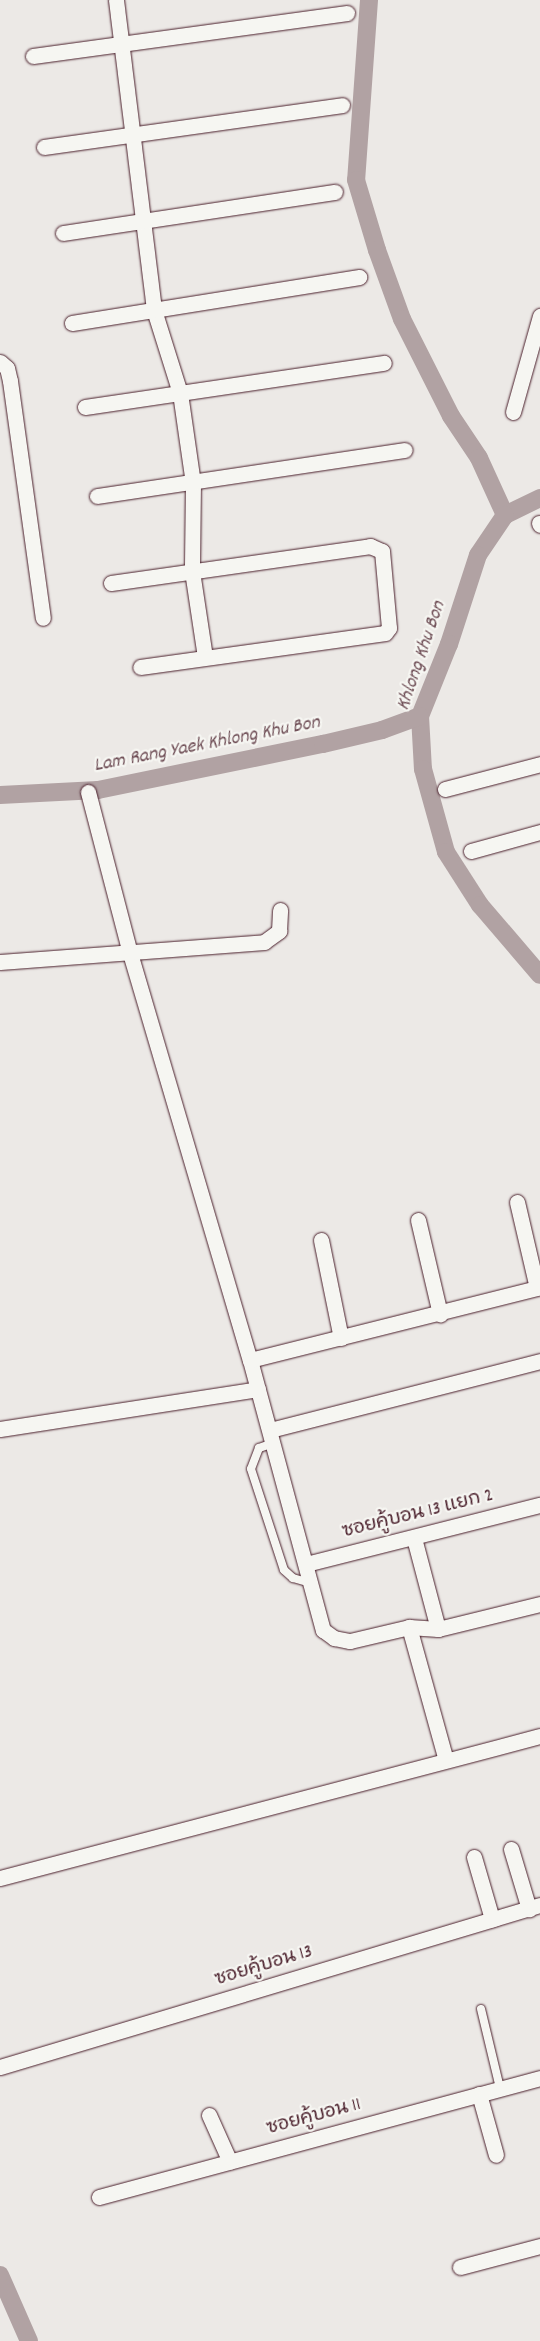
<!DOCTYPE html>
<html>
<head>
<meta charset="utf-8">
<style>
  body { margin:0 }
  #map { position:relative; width:540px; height:2341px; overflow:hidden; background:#ece9e6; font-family:Dekko,"Playpen Sans Thai",sans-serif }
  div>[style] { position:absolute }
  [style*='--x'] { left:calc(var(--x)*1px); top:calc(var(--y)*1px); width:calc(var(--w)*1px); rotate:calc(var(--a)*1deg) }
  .canal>* { height:18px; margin:-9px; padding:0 9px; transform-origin:9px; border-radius:9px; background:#b1a2a3 }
  .roads { filter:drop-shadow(0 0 1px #4a1f2b) drop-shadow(0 0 1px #4a1f2b) }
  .service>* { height:8px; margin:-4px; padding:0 4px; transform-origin:4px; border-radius:4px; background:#f6f6f2 }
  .minor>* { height:15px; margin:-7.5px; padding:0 7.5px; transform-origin:7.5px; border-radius:7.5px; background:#f6f6f2 }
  span { translate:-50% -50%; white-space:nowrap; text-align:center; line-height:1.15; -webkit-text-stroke:4.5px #f6f6f2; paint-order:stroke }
  .street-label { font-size:19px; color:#4a1f2b }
  .water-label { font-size:20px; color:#6e4d55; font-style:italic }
</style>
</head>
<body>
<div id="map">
  <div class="canal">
    <i style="--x:369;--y:0;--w:180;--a:94.1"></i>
    <i style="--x:356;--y:180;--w:73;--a:73.3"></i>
    <i style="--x:377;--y:250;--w:73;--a:70.1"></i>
    <i style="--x:402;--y:319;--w:109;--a:63.2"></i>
    <i style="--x:451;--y:416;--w:50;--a:56.3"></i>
    <i style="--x:479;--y:458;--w:63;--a:65.5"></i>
    <i style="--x:540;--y:498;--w:39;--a:154"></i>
    <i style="--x:505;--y:515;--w:48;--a:124"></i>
    <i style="--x:478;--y:555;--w:94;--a:108"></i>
    <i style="--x:449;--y:644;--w:78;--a:111.9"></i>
    <i style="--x:420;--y:716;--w:53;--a:86.8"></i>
    <i style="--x:423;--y:769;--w:86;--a:74.5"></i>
    <i style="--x:446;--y:852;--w:63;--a:57.3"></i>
    <i style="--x:480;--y:905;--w:92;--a:49.4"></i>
    <i style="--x:0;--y:795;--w:98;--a:-2.9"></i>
    <i style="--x:98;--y:790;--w:230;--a:-11.6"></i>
    <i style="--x:323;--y:744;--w:61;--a:-13.3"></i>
    <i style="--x:382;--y:730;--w:40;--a:-20.2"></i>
    <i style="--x:0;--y:2275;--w:72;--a:66.3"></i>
  </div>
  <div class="roads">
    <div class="service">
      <i style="--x:273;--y:1443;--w:15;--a:160"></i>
      <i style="--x:259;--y:1448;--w:22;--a:111"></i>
      <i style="--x:251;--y:1469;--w:106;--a:71.9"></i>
      <i style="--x:284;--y:1570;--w:12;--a:42"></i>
      <i style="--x:293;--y:1578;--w:19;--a:16"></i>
      <i style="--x:481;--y:2009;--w:81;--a:76.5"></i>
    </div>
    <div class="minor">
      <i style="--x:116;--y:0;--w:312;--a:83"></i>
      <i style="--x:154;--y:310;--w:87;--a:72.6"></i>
      <i style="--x:180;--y:393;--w:91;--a:81.8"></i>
      <i style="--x:193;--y:483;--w:88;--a:90.7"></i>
      <i style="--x:192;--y:571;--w:87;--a:81.4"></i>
      <i style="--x:33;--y:56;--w:317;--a:-7.8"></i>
      <i style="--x:44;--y:147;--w:301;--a:-8"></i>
      <i style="--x:63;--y:233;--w:275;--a:-8.6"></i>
      <i style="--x:72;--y:323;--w:291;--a:-9.1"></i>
      <i style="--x:0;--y:362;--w:9;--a:41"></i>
      <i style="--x:7;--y:368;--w:13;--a:77"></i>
      <i style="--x:10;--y:381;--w:239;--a:82.1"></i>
      <i style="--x:85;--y:407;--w:302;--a:-8.4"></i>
      <i style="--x:513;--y:412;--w:100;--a:-74.3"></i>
      <i style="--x:97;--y:496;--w:311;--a:-8.5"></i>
      <i style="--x:539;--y:523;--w:2;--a:63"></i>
      <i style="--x:111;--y:583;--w:262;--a:-8.1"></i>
      <i style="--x:370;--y:546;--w:13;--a:23"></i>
      <i style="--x:382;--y:551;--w:77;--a:84.8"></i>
      <i style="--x:389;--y:628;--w:6;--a:129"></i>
      <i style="--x:385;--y:633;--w:247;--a:172.1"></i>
      <i style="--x:445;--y:789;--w:98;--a:-14.7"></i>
      <i style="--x:88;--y:792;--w:166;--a:75.4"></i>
      <i style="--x:130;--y:953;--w:424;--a:73.6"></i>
      <i style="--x:250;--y:1360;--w:280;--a:74.9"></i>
      <i style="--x:323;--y:1630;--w:14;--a:36"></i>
      <i style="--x:334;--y:1638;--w:16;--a:11"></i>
      <i style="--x:350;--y:1641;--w:61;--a:-13.3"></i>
      <i style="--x:409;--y:1627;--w:29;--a:4"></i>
      <i style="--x:438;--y:1629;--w:105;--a:-13.8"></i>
      <i style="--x:471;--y:851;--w:72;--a:-15.4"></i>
      <i style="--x:0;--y:962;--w:265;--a:-4.3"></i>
      <i style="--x:264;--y:942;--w:19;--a:-36"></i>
      <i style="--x:279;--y:931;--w:21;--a:-87"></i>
      <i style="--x:517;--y:1202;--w:88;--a:76.9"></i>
      <i style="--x:418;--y:1220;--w:97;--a:76.8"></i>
      <i style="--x:321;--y:1240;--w:100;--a:78.5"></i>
      <i style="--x:250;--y:1360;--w:299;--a:-14.1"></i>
      <i style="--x:0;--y:1429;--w:261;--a:-8.8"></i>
      <i style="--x:270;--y:1430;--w:279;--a:-14.3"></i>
      <i style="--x:414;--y:1538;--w:94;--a:75.2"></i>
      <i style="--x:306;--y:1564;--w:241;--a:-14.2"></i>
      <i style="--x:409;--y:1627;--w:138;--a:74.5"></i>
      <i style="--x:511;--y:1849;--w:63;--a:73.3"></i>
      <i style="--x:474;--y:1857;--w:65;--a:73.8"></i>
      <i style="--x:0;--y:1878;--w:558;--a:-14.73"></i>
      <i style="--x:0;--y:2067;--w:564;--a:-16.7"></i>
      <i style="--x:479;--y:2094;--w:63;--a:74.4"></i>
      <i style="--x:209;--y:2115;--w:51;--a:65.9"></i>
      <i style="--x:99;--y:2197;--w:457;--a:-15.1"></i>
      <i style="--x:460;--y:2267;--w:83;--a:-14.7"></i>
    </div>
  </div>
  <div class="street-label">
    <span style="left:418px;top:1515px;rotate:-14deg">ซอยคู้บอน 13 แยก 2</span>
    <span style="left:264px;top:1967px;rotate:-17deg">ซอยคู้บอน 13</span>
    <span style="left:314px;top:2118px;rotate:-15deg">ซอยคู้บอน 11</span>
  </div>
  <div class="water-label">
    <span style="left:422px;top:656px;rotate:-71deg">Khlong Khu Bon</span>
    <span style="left:207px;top:745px;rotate:-11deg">Lam Rang Yaek Khlong Khu Bon</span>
  </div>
</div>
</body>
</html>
